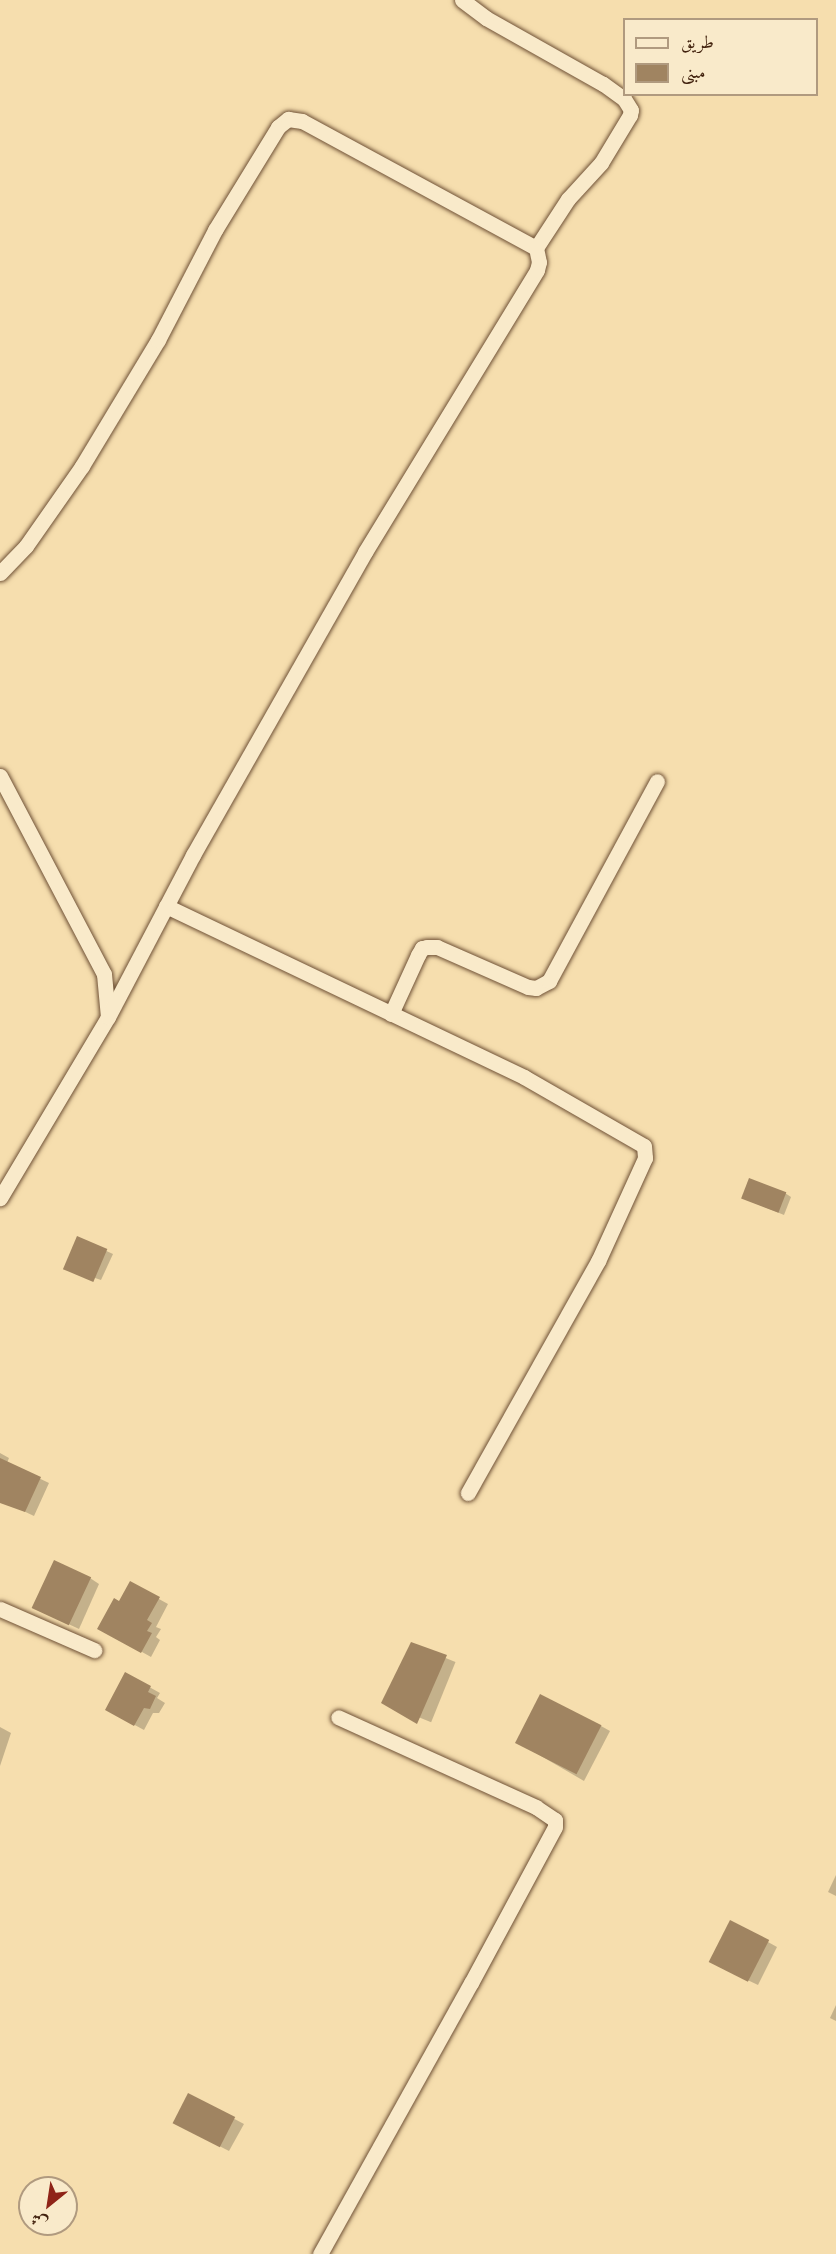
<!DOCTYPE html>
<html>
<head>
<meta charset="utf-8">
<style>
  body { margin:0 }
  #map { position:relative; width:836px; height:2254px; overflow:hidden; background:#f6deae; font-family:Vollkorn,Amiri,serif }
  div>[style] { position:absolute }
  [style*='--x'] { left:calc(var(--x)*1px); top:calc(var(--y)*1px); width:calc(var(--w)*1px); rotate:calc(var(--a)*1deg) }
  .shadow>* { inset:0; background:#0003; transform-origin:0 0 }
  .building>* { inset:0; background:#a08461; transform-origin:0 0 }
  .roads { filter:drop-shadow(0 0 2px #6f5136) drop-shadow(0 0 2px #6f5136) }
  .minor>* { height:15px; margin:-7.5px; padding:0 7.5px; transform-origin:7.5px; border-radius:7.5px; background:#f9eaca }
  span { translate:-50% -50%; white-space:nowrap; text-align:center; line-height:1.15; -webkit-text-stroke:5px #f9eaca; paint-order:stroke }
  .legend { position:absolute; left:623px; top:18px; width:195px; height:78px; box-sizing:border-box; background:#f9eaca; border:2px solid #b09a7f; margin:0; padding:8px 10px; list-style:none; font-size:18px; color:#42220e }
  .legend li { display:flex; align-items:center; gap:12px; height:30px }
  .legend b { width:30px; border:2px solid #b09a7f }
  .north { position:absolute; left:18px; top:2176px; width:60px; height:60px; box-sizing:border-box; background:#f9eaca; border:2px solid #b09a7f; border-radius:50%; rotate:210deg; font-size:16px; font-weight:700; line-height:24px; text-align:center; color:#42220e }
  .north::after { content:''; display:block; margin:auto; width:21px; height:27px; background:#8f2418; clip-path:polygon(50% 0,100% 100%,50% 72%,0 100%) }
</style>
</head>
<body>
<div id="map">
  <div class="shadow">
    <i style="clip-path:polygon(785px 1193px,791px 1197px,784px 1215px,743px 1198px)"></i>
    <i style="clip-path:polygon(78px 1238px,113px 1254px,101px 1280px,65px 1268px)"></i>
    <i style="clip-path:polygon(0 1453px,9px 1458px,7px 1463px,49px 1483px,34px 1516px,0 1500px)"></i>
    <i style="clip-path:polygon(90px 1578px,99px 1584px,79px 1629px,43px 1612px)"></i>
    <i style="clip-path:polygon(130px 1583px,168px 1604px,156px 1627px,161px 1629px,156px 1637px,160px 1640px,151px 1657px,99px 1628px,120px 1603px)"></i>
    <i style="left:411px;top:1644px;width:48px;height:65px;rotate:22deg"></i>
    <i style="clip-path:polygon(126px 1674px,160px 1693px,157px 1698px,165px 1703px,159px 1713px,153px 1713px,144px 1730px,107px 1710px)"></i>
    <i style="clip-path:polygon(601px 1726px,610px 1731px,584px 1781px,517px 1742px)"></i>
    <i style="clip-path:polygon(0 1727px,11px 1733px,0 1766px)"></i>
    <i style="clip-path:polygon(836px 1875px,836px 1896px,828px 1892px)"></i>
    <i style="clip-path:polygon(768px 1942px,777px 1947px,758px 1985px,720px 1967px)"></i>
    <i style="clip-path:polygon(836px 2005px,836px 2021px,830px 2018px)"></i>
    <i style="clip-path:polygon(189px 2095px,244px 2124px,229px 2151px,184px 2128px)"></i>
  </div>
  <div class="building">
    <i style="left:749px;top:1178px;width:40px;height:22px;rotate:21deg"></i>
    <i style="left:77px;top:1236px;width:33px;height:36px;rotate:23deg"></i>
    <i style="clip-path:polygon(0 1458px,41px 1477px,25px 1512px,0 1503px)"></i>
    <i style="left:54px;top:1560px;width:41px;height:53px;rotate:25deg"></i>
    <i style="clip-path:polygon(130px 1581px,160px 1597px,147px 1620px,152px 1623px,147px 1631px,152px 1633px,141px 1653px,97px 1629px,114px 1598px,119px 1601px)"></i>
    <i style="clip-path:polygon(411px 1642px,447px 1655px,417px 1724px,381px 1703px)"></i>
    <i style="clip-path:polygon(125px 1672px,151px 1686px,148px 1692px,156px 1696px,150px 1709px,144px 1708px,134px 1726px,105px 1710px)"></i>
    <i style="left:540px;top:1694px;width:69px;height:55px;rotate:27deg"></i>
    <i style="left:730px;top:1920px;width:44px;height:47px;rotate:27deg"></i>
    <i style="left:188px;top:2093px;width:53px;height:34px;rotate:27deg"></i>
  </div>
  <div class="roads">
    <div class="minor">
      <i style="--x:0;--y:573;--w:37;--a:-46"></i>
      <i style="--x:26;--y:546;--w:98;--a:-55"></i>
      <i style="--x:82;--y:466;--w:147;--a:-58.9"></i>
      <i style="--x:158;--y:340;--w:124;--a:-62.6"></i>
      <i style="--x:215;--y:230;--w:121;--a:-58.5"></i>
      <i style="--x:278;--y:127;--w:13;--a:-39"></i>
      <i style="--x:288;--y:119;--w:14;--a:8"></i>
      <i style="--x:302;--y:121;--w:266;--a:28.5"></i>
      <i style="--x:0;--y:776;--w:224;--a:62.3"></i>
      <i style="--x:104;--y:974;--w:43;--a:84.7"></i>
      <i style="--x:108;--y:1017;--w:211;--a:120.8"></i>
      <i style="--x:166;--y:906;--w:397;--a:25.5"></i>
      <i style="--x:524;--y:1077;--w:138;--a:29.9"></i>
      <i style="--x:644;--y:1146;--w:12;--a:85"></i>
      <i style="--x:645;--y:1158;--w:113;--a:114.5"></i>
      <i style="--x:598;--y:1261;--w:266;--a:119.3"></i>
      <i style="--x:391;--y:1014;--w:65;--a:-65.4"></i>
      <i style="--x:418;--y:955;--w:8;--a:-60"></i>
      <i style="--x:422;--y:948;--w:5;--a:-11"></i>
      <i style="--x:427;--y:947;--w:10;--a:0"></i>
      <i style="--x:437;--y:947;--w:99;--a:23.7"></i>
      <i style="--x:528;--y:987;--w:8;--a:7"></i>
      <i style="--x:536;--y:988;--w:15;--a:-28"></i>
      <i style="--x:549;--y:981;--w:227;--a:-61.6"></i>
      <i style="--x:108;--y:1017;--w:183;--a:-62.3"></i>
      <i style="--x:193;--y:855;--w:348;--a:-60.4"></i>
      <i style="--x:365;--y:552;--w:330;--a:-58.6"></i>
      <i style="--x:537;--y:270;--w:8;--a:-76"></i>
      <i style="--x:539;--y:262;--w:14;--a:-102"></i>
      <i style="--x:536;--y:248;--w:59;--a:-56.9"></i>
      <i style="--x:568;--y:199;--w:49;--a:-47.5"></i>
      <i style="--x:601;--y:163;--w:56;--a:-58.9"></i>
      <i style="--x:630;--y:115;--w:5;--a:-79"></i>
      <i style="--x:631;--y:110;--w:13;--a:-122"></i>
      <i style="--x:624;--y:99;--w:26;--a:-144"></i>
      <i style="--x:603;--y:84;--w:134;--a:-150.6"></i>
      <i style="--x:486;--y:18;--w:30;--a:-143"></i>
      <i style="--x:0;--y:1609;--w:103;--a:23.6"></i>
      <i style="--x:320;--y:2254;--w:310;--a:-60.9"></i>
      <i style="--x:471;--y:1983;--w:177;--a:-61.7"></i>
      <i style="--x:555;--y:1827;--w:7;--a:-90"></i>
      <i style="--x:555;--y:1820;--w:23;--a:-146"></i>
      <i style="--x:536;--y:1807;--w:217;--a:-155.6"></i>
    </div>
  </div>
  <ul class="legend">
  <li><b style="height:8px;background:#f9eaca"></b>طريق</li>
  <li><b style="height:16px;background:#a08461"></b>مبنى</li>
  </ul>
  <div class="north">ش</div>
</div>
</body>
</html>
